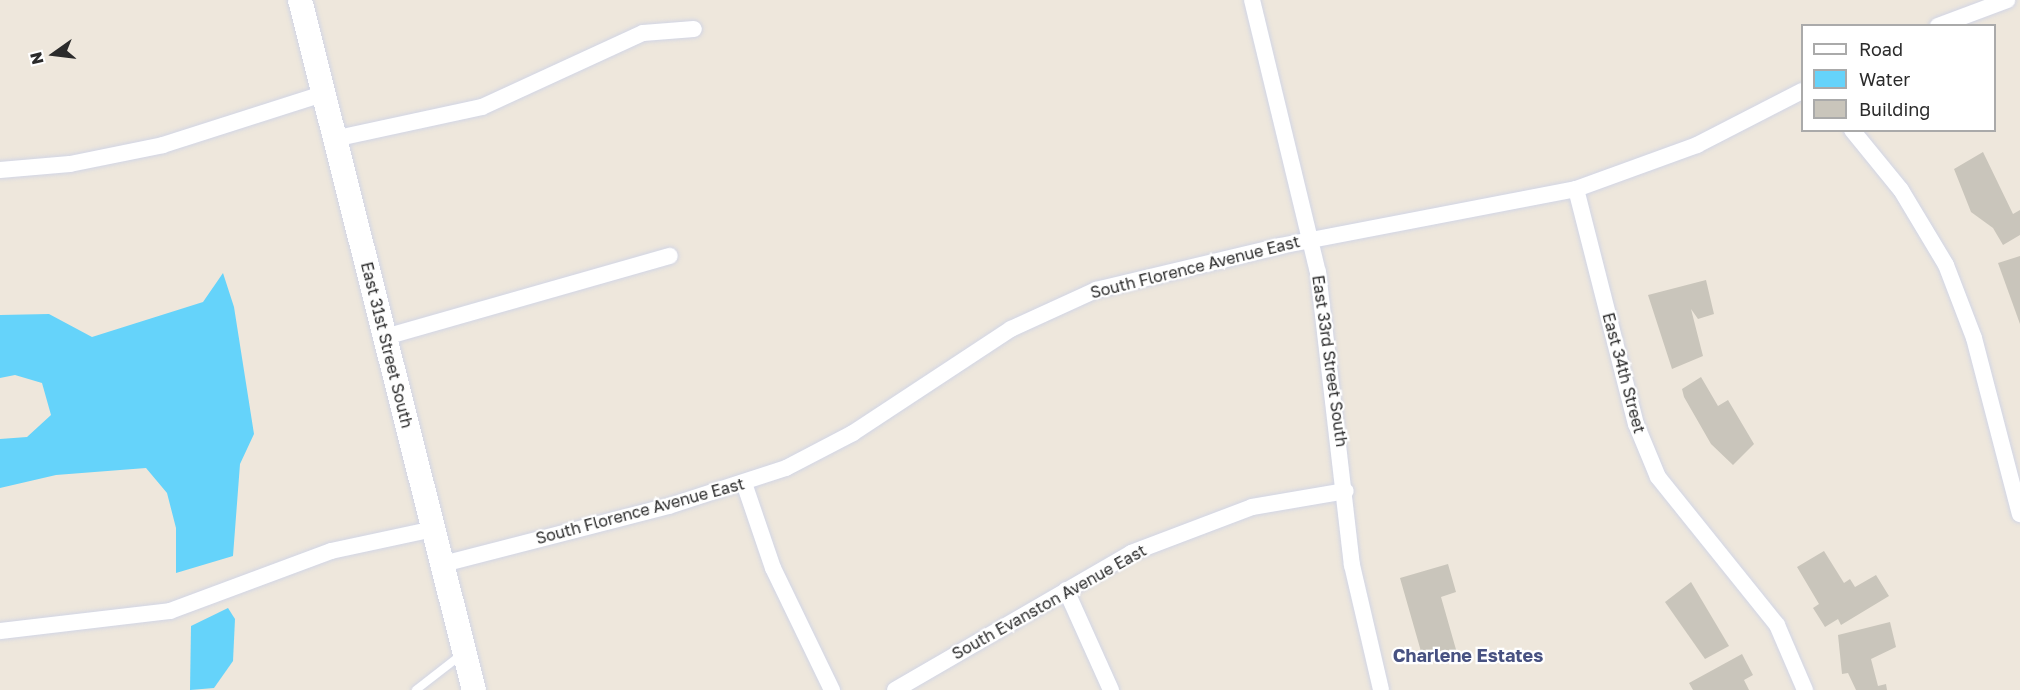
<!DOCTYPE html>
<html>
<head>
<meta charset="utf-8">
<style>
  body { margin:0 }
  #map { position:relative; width:2020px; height:690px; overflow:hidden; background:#eee7dc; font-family:"Golos Text",sans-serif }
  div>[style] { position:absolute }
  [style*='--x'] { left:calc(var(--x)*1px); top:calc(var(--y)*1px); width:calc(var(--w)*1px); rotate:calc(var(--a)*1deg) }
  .water>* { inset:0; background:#65d3fa }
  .building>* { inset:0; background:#c9c5bb }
  .roads { filter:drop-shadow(0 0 2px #d1d5e5) drop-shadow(0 0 2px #d1d5e5) }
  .lane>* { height:8px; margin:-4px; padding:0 4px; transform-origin:4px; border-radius:4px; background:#fff }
  .street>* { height:16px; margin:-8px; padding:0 8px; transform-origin:8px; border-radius:8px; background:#fff }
  .secondary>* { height:24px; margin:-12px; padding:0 12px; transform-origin:12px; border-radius:12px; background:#fff }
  span { translate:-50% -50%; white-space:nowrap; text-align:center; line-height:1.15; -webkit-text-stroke:4.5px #fff; paint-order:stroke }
  .street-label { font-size:16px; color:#2b2b2b }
  .neighbourhood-label { font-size:18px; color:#475181; font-weight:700 }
  .legend { position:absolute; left:1801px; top:24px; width:195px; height:108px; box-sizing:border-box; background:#fff; border:2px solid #aaa; margin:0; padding:8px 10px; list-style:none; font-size:18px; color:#2b2b2b }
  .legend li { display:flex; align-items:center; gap:12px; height:30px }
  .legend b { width:30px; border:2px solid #aaa }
  .north { position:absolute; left:24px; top:24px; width:60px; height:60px; -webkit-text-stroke:4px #fff; paint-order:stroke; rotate:256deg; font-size:16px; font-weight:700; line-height:24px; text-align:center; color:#2b2b2b }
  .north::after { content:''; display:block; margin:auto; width:21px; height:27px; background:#2b2b2b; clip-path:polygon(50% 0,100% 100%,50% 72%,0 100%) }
</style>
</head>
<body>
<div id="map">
  <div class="water">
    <i style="clip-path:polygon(223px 273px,234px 307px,254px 434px,240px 464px,233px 556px,176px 573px,176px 528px,167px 493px,146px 468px,56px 475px,0 488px,0 439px,27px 437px,51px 415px,42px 383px,15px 375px,0 378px,0 315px,49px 314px,92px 337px,203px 302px)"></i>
    <i style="clip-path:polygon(228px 608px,235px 619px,233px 661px,214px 688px,190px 690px,191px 626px)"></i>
  </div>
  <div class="building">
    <i style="clip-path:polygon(1983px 152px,2013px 214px,2020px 210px,2020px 235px,2003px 245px,1993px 228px,1971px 212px,1954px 169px)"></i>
    <i style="clip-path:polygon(2020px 256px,2020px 324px,1998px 263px)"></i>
    <i style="clip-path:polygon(1706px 280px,1714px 314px,1698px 319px,1691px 309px,1703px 356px,1672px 369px,1648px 295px)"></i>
    <i style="clip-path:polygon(1701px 377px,1718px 406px,1728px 400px,1754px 444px,1733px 465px,1711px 444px,1684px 397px,1682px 389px)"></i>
    <i style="clip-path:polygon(1824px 551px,1844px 583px,1850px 579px,1855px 587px,1876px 575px,1889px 596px,1841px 625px,1838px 619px,1825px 627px,1813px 608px,1819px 604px,1797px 567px)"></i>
    <i style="clip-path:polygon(1448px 564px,1456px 592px,1441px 597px,1457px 653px,1424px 662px,1400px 578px)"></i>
    <i style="clip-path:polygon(1691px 582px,1729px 646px,1705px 659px,1665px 602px)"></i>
    <i style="clip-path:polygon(1890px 622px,1896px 647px,1871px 659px,1878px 686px,1886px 684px,1887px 690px,1856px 690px,1848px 673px,1842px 674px,1838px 635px)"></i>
    <i style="clip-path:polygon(1742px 654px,1753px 675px,1744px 680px,1749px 690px,1693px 690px,1689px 683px)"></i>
  </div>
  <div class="roads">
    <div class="lane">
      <i style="--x:416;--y:690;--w:57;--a:-37.9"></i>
    </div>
    <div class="street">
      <i style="--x:1252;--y:0;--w:280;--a:76.4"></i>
      <i style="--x:1318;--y:272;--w:295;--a:83.4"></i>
      <i style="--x:1352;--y:565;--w:128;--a:76.9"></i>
      <i style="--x:1938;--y:26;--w:74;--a:-20.6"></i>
      <i style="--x:1852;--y:130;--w:77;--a:50.8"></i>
      <i style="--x:1901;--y:190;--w:87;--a:59"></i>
      <i style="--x:1946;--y:265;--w:78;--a:69"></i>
      <i style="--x:1974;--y:338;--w:182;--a:75.4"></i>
      <i style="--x:334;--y:139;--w:151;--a:-12.2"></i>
      <i style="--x:482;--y:107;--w:177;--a:-24.7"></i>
      <i style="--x:643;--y:33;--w:51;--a:-4.5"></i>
      <i style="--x:0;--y:170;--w:70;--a:-4.9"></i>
      <i style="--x:70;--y:164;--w:95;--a:-11.5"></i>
      <i style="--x:163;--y:145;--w:168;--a:-17.7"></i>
      <i style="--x:1576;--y:189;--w:243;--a:75.7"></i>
      <i style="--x:1636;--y:424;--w:57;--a:67.5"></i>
      <i style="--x:1658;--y:477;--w:190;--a:51.2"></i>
      <i style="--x:1777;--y:625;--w:71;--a:66.7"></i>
      <i style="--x:385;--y:337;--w:296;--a:-15.9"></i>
      <i style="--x:744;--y:483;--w:90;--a:71.2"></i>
      <i style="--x:773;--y:568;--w:136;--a:64.2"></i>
      <i style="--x:443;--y:564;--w:233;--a:-14.4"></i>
      <i style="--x:669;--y:506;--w:123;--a:-18"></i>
      <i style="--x:786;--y:468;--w:76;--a:-27.6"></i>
      <i style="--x:853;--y:433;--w:189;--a:-33.4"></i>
      <i style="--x:1011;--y:329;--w:94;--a:-24.6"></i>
      <i style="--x:1096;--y:290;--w:189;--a:-13.4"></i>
      <i style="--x:1280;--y:246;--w:301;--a:-10.9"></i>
      <i style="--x:1576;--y:189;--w:129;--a:-20"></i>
      <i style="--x:1697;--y:145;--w:118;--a:-27.2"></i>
      <i style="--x:1066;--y:590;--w:110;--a:65.8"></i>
      <i style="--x:0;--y:631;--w:171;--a:-6.7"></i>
      <i style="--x:170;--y:611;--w:172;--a:-20.4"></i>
      <i style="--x:331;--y:551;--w:105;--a:-12.1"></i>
      <i style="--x:895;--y:690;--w:273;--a:-30.1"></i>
      <i style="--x:1131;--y:553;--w:129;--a:-20.8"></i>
      <i style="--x:1252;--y:507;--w:95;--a:-9.7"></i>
    </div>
    <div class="secondary">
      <i style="--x:300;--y:0;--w:712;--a:75.85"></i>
    </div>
  </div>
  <div class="street-label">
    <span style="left:1195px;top:267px;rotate:-14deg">South Florence Avenue East</span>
    <span style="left:387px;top:345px;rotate:76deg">East 31st Street South</span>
    <span style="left:1330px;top:361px;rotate:82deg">East 33rd Street South</span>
    <span style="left:1624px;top:373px;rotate:75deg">East 34th Street</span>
    <span style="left:640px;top:511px;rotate:-15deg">South Florence Avenue East</span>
    <span style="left:1049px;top:602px;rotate:-29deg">South Evanston Avenue East</span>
  </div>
  <div class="neighbourhood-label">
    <span style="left:1468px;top:655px">Charlene Estates</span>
  </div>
  <ul class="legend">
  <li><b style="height:8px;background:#fff"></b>Road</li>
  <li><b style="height:16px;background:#65d3fa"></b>Water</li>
  <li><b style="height:16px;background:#c9c5bb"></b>Building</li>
  </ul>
  <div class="north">N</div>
</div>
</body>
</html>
